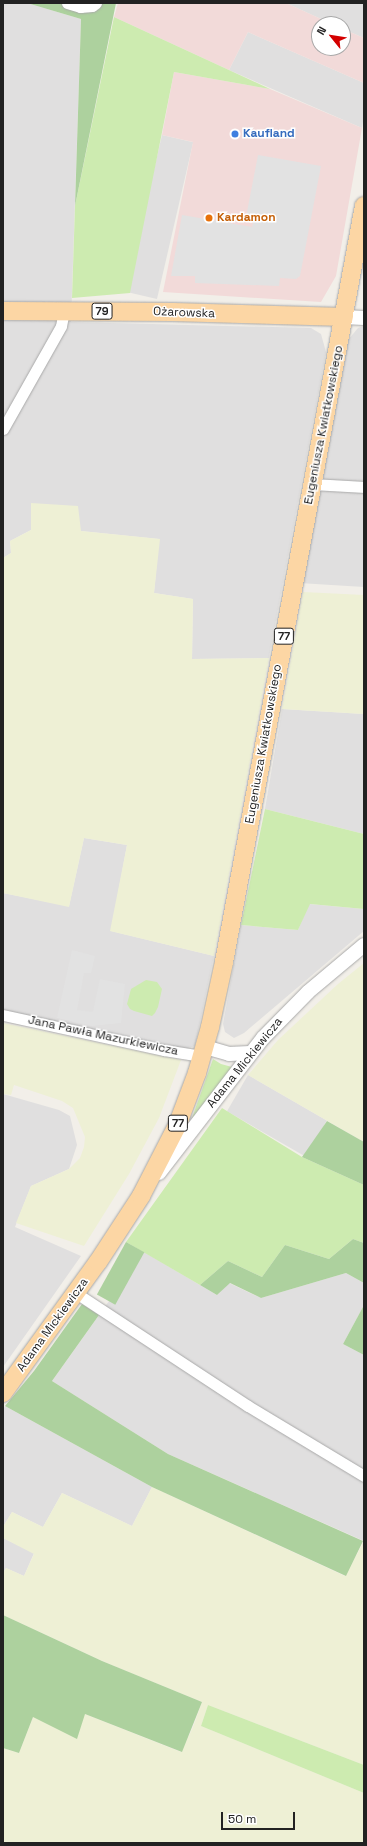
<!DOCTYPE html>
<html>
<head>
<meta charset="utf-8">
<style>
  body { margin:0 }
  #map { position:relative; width:367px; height:1846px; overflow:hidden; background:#f2efe9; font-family:"Space Grotesk",sans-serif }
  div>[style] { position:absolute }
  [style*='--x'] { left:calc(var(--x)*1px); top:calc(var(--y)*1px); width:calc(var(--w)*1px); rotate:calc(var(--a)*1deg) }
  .residential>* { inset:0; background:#e0dfdf; transform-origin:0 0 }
  .commercial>* { inset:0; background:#f2dad9 }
  .farmland>* { inset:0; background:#eef0d5 }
  .grass>* { inset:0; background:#cdebb0 }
  .forest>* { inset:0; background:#add19e; transform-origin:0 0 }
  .parking>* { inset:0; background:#e2e2e2 }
  .roads { filter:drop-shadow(0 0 1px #a9a9a9) drop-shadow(0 0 1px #a9a9a9) }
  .minor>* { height:11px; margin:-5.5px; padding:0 5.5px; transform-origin:5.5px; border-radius:5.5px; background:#fff }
  .tertiary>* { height:14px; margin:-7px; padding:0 7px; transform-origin:7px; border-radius:7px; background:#fff }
  .primary>* { height:18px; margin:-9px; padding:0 9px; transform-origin:9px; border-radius:9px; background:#fcd6a4 }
  .dots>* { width:11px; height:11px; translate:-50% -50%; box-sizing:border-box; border:2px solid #fff; border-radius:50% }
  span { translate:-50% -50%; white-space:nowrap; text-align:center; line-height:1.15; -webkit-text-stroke:3px #fff; paint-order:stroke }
  .shield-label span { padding:1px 3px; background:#fff; border:1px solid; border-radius:3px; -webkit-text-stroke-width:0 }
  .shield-label { font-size:11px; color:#222; font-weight:700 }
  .shop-label { font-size:12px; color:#366cbe; font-weight:700 }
  .left { translate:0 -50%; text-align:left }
  .food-label { font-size:12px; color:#c56008; font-weight:700 }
  .street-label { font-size:12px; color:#222 }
  .frame { position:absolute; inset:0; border:4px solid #222; pointer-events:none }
  .north { position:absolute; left:311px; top:16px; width:40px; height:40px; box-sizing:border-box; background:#fff; border:1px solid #a7a7a7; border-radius:50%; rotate:300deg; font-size:11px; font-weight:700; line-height:16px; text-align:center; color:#222 }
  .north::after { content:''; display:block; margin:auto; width:14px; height:18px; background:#d40000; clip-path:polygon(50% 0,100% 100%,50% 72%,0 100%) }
  .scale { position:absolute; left:221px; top:1812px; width:74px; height:18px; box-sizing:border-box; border:2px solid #222; border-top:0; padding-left:5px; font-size:12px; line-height:14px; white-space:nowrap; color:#222; -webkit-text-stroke:3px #fff; paint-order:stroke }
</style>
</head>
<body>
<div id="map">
  <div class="residential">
    <i style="clip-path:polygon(3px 3px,27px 3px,81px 19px,71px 322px,311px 328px,321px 334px,326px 352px,269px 658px,192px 659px,193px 599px,154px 593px,159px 539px,81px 531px,31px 530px,10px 541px,11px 553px,3px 558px)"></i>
    <i style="clip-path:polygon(286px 3px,364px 3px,364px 38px,343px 29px,343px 24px,332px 24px)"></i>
    <i style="clip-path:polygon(248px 32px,364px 83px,364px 115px,362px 128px,229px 70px)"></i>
    <i style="left:162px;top:135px;width:32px;height:161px;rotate:13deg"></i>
    <i style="clip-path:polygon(364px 326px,364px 587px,299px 583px,348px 340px,358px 328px)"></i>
    <i style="clip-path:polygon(282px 709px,364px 714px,364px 834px,265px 809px)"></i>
    <i style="clip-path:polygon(84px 838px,127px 845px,111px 931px,214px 956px,195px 1046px,185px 1049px,3px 1012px,3px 893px,69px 906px)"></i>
    <i style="clip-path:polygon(309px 904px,364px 909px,364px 931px,244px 1033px,234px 1038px,225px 1032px,223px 1024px,241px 925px,298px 930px)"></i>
    <i style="left:248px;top:1075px;width:91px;height:42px;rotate:30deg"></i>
    <i style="clip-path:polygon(3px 1094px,59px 1110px,70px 1116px,77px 1145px,69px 1169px,31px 1186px,15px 1227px,81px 1256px,3px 1367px)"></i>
    <i style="clip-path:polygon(144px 1252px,217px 1295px,229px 1283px,261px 1298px,346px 1273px,364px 1283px,364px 1305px,343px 1344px,364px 1355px,364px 1541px,168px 1454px,52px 1381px)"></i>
    <i style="clip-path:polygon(5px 1406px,152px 1487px,132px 1526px,62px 1493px,43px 1527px,12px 1512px,3px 1527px,3px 1410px)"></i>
    <i style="clip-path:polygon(3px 1538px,34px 1553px,24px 1576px,6px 1568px,3px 1573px)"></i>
  </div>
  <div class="commercial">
    <i style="clip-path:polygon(118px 3px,286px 3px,332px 24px,319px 24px,319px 48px,343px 48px,343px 29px,364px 38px,364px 83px,248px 32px,229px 70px,114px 17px)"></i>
    <i style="clip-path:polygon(174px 72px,270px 89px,362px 128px,336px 276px,321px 302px,163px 292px,193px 142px,162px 135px)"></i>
  </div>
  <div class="farmland">
    <i style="clip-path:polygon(31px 503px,78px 506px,81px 531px,160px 539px,154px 593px,193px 599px,192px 659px,269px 658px,214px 956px,110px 931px,127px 845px,84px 838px,69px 907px,3px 893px,3px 558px,11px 553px,10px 541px,31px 530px)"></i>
    <i style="clip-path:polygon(303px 592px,364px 595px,364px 714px,282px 709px)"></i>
    <i style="clip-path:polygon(364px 963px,364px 1142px,248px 1075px,278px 1040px,338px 984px)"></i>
    <i style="clip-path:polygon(3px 1023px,181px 1060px,159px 1118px,129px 1174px,84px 1246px,16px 1223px,31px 1186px,69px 1169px,80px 1158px,84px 1147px,85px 1137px,73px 1108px,62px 1101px,14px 1085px,11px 1095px,3px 1094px)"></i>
    <i style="clip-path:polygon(152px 1487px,345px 1576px,364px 1541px,364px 1765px,208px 1705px,201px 1726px,364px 1793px,364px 1843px,3px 1843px,3px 1748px,19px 1753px,33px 1717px,85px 1714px,181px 1752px,193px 1727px,202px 1702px,102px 1661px,3px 1615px,3px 1573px,6px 1568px,24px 1576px,34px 1554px,3px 1538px,3px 1527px,12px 1512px,43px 1527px,62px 1493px,132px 1526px)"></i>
  </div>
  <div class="grass">
    <i style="clip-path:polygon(114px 17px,270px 89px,174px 72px,130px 293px,72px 298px,75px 206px)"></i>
    <i style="clip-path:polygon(265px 809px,364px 834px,364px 909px,310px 904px,298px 930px,241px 925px)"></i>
    <i style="clip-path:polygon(146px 980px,157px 982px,162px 989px,158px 1007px,155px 1013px,152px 1016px,134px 1011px,130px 1009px,127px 1004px,131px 989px)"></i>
    <i style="clip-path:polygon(213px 1059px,221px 1064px,232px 1067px,193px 1119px,192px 1118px)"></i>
    <i style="clip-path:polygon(222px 1108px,302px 1157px,364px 1185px,364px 1243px,353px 1239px,329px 1259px,285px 1245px,262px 1277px,228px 1261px,200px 1285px,126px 1242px)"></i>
    <i style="clip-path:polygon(208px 1705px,364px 1765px,364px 1793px,201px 1726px)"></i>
  </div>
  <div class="forest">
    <i style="clip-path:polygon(27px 3px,116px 3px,75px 206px,81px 19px)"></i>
    <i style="clip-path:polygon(327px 1121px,364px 1142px,364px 1185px,302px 1157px)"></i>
    <i style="clip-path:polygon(353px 1239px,364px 1243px,364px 1283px,346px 1273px,261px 1298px,230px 1283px,217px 1295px,200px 1285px,228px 1261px,262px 1277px,285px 1245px,329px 1259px)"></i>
    <i style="left:126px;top:1242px;width:21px;height:60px;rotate:29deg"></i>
    <i style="clip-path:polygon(82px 1304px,99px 1315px,52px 1381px,168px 1454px,363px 1541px,346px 1576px,152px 1487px,5px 1406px,34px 1371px)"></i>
    <i style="clip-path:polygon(364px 1305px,364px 1355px,343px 1344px)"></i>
    <i style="clip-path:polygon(3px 1615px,102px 1661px,202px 1702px,182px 1752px,85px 1714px,77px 1739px,33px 1717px,19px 1753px,3px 1748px)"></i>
  </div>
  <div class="parking">
    <i style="clip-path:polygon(258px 155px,321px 166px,300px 276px,296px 279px,280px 278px,279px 286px,195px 283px,195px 276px,171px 276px,182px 215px,252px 227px,254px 218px,246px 217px)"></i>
    <i style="clip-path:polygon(72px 950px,95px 956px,91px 973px,84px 973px,77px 1010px,93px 1012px,100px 979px,125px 984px,121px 1023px,90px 1026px,57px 1018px)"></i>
  </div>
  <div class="roads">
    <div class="minor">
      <i style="--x:67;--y:3;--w:14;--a:17"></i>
      <i style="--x:80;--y:7;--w:12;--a:-5"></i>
      <i style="--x:92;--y:6;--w:5;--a:-37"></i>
      <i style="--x:3;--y:429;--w:118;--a:-60.6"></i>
      <i style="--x:61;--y:326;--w:15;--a:-79"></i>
      <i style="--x:313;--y:484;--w:51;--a:3.4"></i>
      <i style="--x:3;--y:1015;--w:165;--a:12.3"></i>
      <i style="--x:164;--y:1050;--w:38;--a:9"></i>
      <i style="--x:76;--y:1293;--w:206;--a:33.3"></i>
      <i style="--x:248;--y:1406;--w:135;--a:31.1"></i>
    </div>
    <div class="tertiary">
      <i style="--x:344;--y:317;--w:20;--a:3"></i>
      <i style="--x:205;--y:1047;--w:25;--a:16"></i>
      <i style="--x:229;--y:1054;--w:21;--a:-3"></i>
      <i style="--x:159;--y:1173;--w:170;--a:-52.4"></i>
      <i style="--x:263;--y:1038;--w:64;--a:-45.6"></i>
      <i style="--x:308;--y:992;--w:73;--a:-40"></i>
    </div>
    <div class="primary">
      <i style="--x:3;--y:311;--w:170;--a:0.3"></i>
      <i style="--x:173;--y:312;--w:171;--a:1.7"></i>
      <i style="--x:3;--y:1393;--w:162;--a:-54.1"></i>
      <i style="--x:98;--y:1262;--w:79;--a:-56.9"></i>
      <i style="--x:141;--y:1196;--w:79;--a:-62.8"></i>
      <i style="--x:177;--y:1126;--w:57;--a:-69.3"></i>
      <i style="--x:197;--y:1073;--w:48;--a:-74.2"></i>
      <i style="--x:210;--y:1027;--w:66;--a:-77.8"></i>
      <i style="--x:224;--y:962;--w:769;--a:-79.51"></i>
    </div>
  </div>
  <div class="dots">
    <i style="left:235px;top:134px;background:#3f7fe0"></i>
    <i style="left:209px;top:218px;background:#e8710a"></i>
  </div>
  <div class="shield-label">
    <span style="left:102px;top:311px">79</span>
    <span style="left:284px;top:636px">77</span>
    <span style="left:178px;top:1123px">77</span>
  </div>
  <div class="shop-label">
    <span class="left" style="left:243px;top:134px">Kaufland</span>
  </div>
  <div class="food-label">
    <span class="left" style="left:217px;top:218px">Kardamon</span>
  </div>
  <div class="street-label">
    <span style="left:184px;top:313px;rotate:2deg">Ożarowska</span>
    <span style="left:324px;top:425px;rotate:-79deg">Eugeniusza Kwiatkowskiego</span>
    <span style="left:264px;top:744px;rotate:-80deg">Eugeniusza Kwiatkowskiego</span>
    <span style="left:103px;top:1036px;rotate:12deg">Jana Pawła Mazurkiewicza</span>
    <span style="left:245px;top:1063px;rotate:-51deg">Adama Mickiewicza</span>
    <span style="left:53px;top:1325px;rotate:-54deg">Adama Mickiewicza</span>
  </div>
  <div class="frame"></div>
  <div class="north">N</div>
  <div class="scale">50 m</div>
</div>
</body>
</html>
